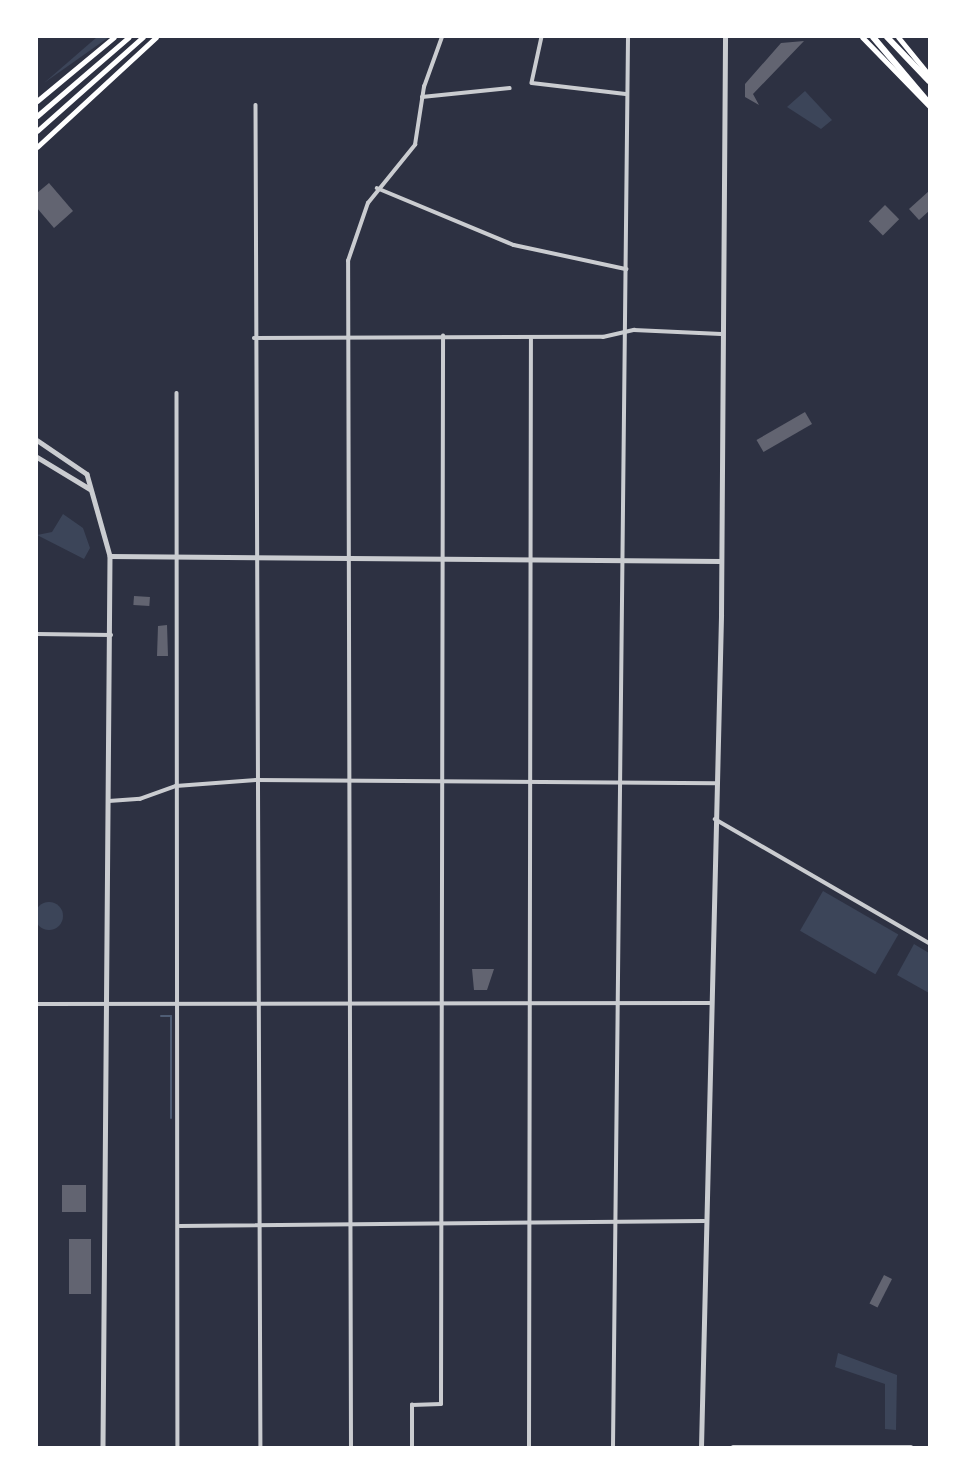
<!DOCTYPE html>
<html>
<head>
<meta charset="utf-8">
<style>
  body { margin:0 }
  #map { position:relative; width:966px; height:1484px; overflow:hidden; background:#2d3142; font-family:"Alegreya Sans",sans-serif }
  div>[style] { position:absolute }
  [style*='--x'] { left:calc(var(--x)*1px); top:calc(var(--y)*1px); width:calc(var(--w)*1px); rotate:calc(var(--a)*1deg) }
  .green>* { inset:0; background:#3c4559; transform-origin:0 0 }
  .round { border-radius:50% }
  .stream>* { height:2px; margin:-1px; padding:0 1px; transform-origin:1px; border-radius:1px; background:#4f5d75 }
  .building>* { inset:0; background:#626471; transform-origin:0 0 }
  .minor>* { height:3.5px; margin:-1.75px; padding:0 1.75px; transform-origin:1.75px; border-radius:1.75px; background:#caccd0 }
  .tertiary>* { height:4.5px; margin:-2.25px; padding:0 2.25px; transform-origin:2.25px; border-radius:2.25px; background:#caccd0 }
  .secondary>* { height:5px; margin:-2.5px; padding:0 2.5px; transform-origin:2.5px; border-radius:2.5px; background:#fff }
  .trunk>* { height:6px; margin:-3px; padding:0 3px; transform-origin:3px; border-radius:3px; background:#fff }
  span { translate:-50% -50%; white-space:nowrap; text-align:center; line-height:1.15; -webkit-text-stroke:5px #fff; paint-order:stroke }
  .frame { position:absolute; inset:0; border:38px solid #fff; pointer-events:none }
</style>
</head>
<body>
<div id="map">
  <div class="green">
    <i style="clip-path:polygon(97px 37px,109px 37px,44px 83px)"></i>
    <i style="clip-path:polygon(805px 91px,832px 120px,821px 129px,787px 107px)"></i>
    <i style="clip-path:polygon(63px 514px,83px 528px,90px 548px,84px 559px,37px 535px,52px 532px)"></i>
    <i style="left:823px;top:891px;width:87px;height:46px;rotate:30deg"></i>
    <i class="round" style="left:35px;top:902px;width:28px;height:28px"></i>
    <i style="clip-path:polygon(914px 944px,929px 953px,929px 993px,897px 975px)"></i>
    <i style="clip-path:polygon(838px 1353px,897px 1375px,896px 1430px,885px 1429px,885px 1384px,835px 1367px)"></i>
  </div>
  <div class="stream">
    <i style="--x:161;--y:1016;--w:10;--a:0"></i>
    <i style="--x:171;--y:1016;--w:102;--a:90"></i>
  </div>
  <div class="building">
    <i style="clip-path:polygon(804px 41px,753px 94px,759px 105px,745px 97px,745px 84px,781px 43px)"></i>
    <i style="clip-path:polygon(49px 183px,73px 211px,54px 228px,37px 208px,37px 193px)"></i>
    <i style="clip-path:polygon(929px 191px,929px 211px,919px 220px,909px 209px)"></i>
    <i style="left:885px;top:205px;width:20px;height:23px;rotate:45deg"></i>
    <i style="left:805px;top:412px;width:14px;height:56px;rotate:60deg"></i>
    <i style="left:134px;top:596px;width:16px;height:9px;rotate:4deg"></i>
    <i style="clip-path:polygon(167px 625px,168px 656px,157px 656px,158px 626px)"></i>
    <i style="clip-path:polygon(472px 969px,494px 969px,487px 990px,474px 990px)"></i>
    <i style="left:62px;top:1185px;width:24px;height:27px"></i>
    <i style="left:69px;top:1239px;width:22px;height:55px"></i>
    <i style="left:884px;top:1275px;width:9px;height:32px;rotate:27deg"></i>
  </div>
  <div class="minor">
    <i style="--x:542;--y:37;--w:47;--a:102.3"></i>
    <i style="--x:532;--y:83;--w:94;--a:6.7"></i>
    <i style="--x:422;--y:97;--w:88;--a:-5.8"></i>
    <i style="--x:256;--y:105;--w:1342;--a:89.79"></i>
    <i style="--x:377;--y:188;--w:148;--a:22.6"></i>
    <i style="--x:514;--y:245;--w:115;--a:12.1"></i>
    <i style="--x:254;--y:338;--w:349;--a:-0.2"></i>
    <i style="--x:603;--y:337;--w:32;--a:-13"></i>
    <i style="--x:634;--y:330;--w:87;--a:2.6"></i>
    <i style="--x:177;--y:393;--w:1054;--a:89.95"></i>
    <i style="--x:37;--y:634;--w:74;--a:0.8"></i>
    <i style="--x:109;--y:801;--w:31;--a:-4"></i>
    <i style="--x:140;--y:799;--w:38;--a:-20"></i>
    <i style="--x:176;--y:786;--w:80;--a:-4.3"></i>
    <i style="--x:256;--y:780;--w:460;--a:0.4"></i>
    <i style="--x:715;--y:819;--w:247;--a:30.1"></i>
    <i style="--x:37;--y:1004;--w:674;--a:-0.09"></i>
    <i style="--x:180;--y:1226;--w:524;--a:-0.55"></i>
    <i style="--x:351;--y:1447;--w:1186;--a:-90.14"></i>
    <i style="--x:348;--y:261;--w:61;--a:-71"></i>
    <i style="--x:368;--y:203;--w:75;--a:-51"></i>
    <i style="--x:415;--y:145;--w:59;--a:-81.2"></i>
    <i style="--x:424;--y:87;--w:53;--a:-70.2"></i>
    <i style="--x:412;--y:1447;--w:42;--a:-90"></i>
    <i style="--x:412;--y:1405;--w:29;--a:-2"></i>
    <i style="--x:441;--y:1404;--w:1068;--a:-89.89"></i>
    <i style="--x:529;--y:1447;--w:1109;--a:-89.9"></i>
    <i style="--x:613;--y:1447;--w:1410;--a:-89.39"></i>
  </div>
  <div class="tertiary">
    <i style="--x:37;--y:440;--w:60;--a:34.2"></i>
    <i style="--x:87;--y:474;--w:85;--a:74.3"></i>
    <i style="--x:110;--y:556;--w:891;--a:90.45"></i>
    <i style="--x:37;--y:457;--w:62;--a:31.1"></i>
    <i style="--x:110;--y:556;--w:611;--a:0.47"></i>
    <i style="--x:701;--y:1447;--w:832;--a:-88.62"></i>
    <i style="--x:721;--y:615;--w:578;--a:-89.6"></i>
    <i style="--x:733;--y:1447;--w:178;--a:0"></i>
  </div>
  <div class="secondary">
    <i style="--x:862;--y:37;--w:96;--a:45.8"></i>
    <i style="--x:898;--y:37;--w:49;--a:50.8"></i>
    <i style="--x:37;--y:101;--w:100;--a:-39.7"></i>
    <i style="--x:37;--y:116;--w:121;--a:-40.7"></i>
    <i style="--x:37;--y:131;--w:142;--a:-41.6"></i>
    <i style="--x:37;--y:147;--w:162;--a:-42.7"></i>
  </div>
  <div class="trunk">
    <i style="--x:873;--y:37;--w:87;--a:49.7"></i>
    <i style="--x:887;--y:37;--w:61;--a:46.3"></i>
  </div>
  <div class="frame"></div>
</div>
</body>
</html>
